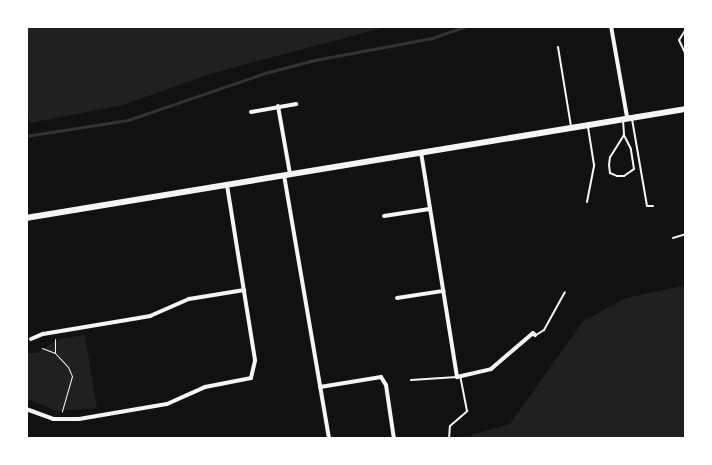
<!DOCTYPE html>
<html>
<head>
<meta charset="utf-8">
<style>
  body { margin:0 }
  #map { position:relative; width:712px; height:465px; overflow:hidden; background:#111; font-family:Rubik,sans-serif }
  div>[style] { position:absolute }
  [style*='--x'] { left:calc(var(--x)*1px); top:calc(var(--y)*1px); width:calc(var(--w)*1px); rotate:calc(var(--a)*1deg) }
  .green>* { inset:0; background:#202020 }
  .stream>* { height:2.5px; margin:-1.25px; padding:0 1.25px; transform-origin:1.25px; border-radius:1.25px; background:#333 }
  .path>* { height:1px; margin:-0.5px; padding:0 0.5px; transform-origin:0.5px; border-radius:0.5px; background:#f5f5f5 }
  .service>* { height:2px; margin:-1px; padding:0 1px; transform-origin:1px; border-radius:1px; background:#f5f5f5 }
  .minor>* { height:4px; margin:-2px; padding:0 2px; transform-origin:2px; border-radius:2px; background:#f5f5f5 }
  .secondary>* { height:5.5px; margin:-2.75px; padding:0 2.75px; transform-origin:2.75px; border-radius:2.75px; background:#f5f5f5 }
  span { translate:-50% -50%; white-space:nowrap; text-align:center; line-height:1.15; -webkit-text-stroke:5px #fff; paint-order:stroke }
  .frame { position:absolute; inset:0; border:28px solid #fff; pointer-events:none }
</style>
</head>
<body>
<div id="map">
  <div class="green">
    <i style="clip-path:polygon(26px 26px,390px 26px,213px 73px,123px 105px,30px 123px,26px 111px)"></i>
    <i style="clip-path:polygon(686px 285px,686px 439px,472px 439px,471px 435px,510px 424px,583px 321px,626px 298px)"></i>
    <i style="clip-path:polygon(85px 335px,97px 408px,57px 411px,26px 398px,26px 353px,37px 353px,58px 339px)"></i>
  </div>
  <div class="stream">
    <i style="--x:26;--y:136;--w:103;--a:-8.9"></i>
    <i style="--x:128;--y:120;--w:145;--a:-18.9"></i>
    <i style="--x:265;--y:73;--w:52;--a:-14.6"></i>
    <i style="--x:315;--y:60;--w:119;--a:-10.6"></i>
    <i style="--x:432;--y:38;--w:36;--a:-19"></i>
  </div>
  <div class="path">
    <i style="--x:55;--y:339;--w:14;--a:90"></i>
    <i style="--x:55;--y:353;--w:19;--a:47"></i>
    <i style="--x:68;--y:367;--w:10;--a:66"></i>
    <i style="--x:72;--y:376;--w:37;--a:106"></i>
    <i style="--x:42;--y:348;--w:14;--a:21"></i>
  </div>
  <div class="service">
    <i style="--x:686;--y:29;--w:13;--a:122"></i>
    <i style="--x:679;--y:40;--w:17;--a:65"></i>
    <i style="--x:558;--y:47;--w:80;--a:80.7"></i>
    <i style="--x:632;--y:119;--w:88;--a:80.2"></i>
    <i style="--x:647;--y:206;--w:6;--a:0"></i>
    <i style="--x:623;--y:120;--w:15;--a:86"></i>
    <i style="--x:624;--y:135;--w:26;--a:122"></i>
    <i style="--x:610;--y:157;--w:8;--a:97"></i>
    <i style="--x:609;--y:165;--w:8;--a:83"></i>
    <i style="--x:610;--y:173;--w:8;--a:23"></i>
    <i style="--x:617;--y:176;--w:7;--a:0"></i>
    <i style="--x:624;--y:176;--w:12;--a:-35"></i>
    <i style="--x:634;--y:169;--w:20;--a:-99"></i>
    <i style="--x:631;--y:149;--w:16;--a:-117"></i>
    <i style="--x:587;--y:202;--w:38;--a:-79"></i>
    <i style="--x:594;--y:165;--w:39;--a:-99"></i>
    <i style="--x:673;--y:238;--w:14;--a:-17"></i>
    <i style="--x:536;--y:335;--w:9;--a:-32"></i>
    <i style="--x:544;--y:330;--w:43;--a:-61.1"></i>
    <i style="--x:411;--y:380;--w:46;--a:-3.7"></i>
    <i style="--x:449;--y:439;--w:13;--a:-86"></i>
    <i style="--x:450;--y:426;--w:23;--a:-41"></i>
    <i style="--x:467;--y:411;--w:36;--a:-101"></i>
  </div>
  <div class="minor">
    <i style="--x:611;--y:26;--w:92;--a:80"></i>
    <i style="--x:278;--y:106;--w:69;--a:80"></i>
    <i style="--x:251;--y:112;--w:46;--a:-10.1"></i>
    <i style="--x:421;--y:152;--w:228;--a:80.9"></i>
    <i style="--x:457;--y:377;--w:35;--a:-13"></i>
    <i style="--x:491;--y:369;--w:55;--a:-40.6"></i>
    <i style="--x:533;--y:333;--w:3;--a:45"></i>
    <i style="--x:284;--y:175;--w:268;--a:80.3"></i>
    <i style="--x:384;--y:216;--w:46;--a:-8.8"></i>
    <i style="--x:397;--y:298;--w:47;--a:-8.7"></i>
    <i style="--x:31;--y:339;--w:13;--a:-23"></i>
    <i style="--x:43;--y:334;--w:109;--a:-9.5"></i>
    <i style="--x:150;--y:316;--w:43;--a:-23.6"></i>
    <i style="--x:189;--y:299;--w:56;--a:-9.3"></i>
    <i style="--x:320;--y:387;--w:62;--a:-9.3"></i>
    <i style="--x:381;--y:377;--w:9;--a:58"></i>
    <i style="--x:386;--y:385;--w:55;--a:81.6"></i>
    <i style="--x:26;--y:409;--w:29;--a:20"></i>
    <i style="--x:53;--y:419;--w:26;--a:0"></i>
    <i style="--x:79;--y:419;--w:89;--a:-9.7"></i>
    <i style="--x:167;--y:404;--w:42;--a:-24.1"></i>
    <i style="--x:205;--y:387;--w:47;--a:-11.1"></i>
    <i style="--x:251;--y:378;--w:18;--a:-77"></i>
    <i style="--x:255;--y:360;--w:177;--a:-99.1"></i>
  </div>
  <div class="secondary">
    <i style="--x:26;--y:218;--w:669;--a:-9.38"></i>
  </div>
  <div class="frame"></div>
</div>
</body>
</html>
